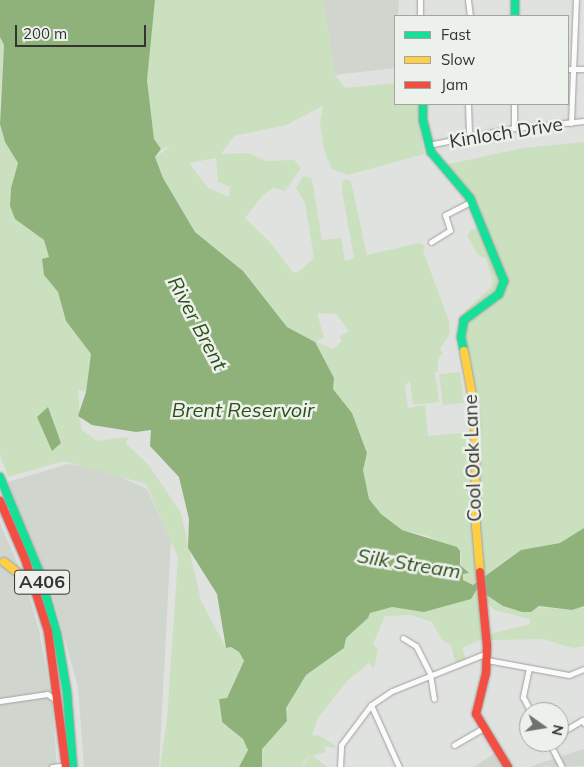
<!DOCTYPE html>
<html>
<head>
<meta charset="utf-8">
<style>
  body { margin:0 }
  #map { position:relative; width:584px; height:767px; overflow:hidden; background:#e0e2df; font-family:Mulish,sans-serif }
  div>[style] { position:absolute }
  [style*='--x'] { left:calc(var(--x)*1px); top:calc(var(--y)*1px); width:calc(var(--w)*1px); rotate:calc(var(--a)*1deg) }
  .built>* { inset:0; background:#d0d6ce }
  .green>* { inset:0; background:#cae0bf; transform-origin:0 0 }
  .water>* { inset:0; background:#8fb27b }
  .roads { filter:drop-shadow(0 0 1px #a0a19f) drop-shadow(0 0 1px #a0a19f) }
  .street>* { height:5px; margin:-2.5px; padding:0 2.5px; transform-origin:2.5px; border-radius:2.5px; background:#fafbfa }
  .fast>* { height:8px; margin:-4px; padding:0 4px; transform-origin:4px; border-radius:4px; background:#16e098 }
  .slow>* { height:8px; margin:-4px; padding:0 4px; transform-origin:4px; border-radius:4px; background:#ffcf43 }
  .jam>* { height:8px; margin:-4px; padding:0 4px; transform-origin:4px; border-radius:4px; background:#f24e42 }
  span { translate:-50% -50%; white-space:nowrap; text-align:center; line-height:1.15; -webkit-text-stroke:5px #edf1eb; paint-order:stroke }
  .shield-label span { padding:1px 4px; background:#edf1eb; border:1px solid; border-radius:4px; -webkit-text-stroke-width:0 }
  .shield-label { font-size:18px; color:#333432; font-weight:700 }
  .street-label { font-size:19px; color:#333432 }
  .water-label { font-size:20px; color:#2d4e19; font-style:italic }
  .legend { position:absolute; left:394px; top:15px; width:175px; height:90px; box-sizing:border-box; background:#edf1eb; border:1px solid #a3a5a1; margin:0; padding:6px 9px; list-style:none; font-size:15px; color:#333432 }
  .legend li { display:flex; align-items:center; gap:10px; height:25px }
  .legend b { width:25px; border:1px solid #a3a5a1 }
  .north { position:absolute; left:519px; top:702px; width:50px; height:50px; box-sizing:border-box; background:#edf1eb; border:1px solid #a3a5a1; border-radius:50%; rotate:103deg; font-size:14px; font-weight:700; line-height:20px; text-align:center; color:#333432 }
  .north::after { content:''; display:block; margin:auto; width:18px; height:22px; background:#70716f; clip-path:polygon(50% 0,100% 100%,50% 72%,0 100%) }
  .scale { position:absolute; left:15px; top:25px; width:131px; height:22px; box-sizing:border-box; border:2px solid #333432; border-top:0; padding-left:6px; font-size:15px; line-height:18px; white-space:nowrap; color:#333432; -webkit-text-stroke:4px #edf1eb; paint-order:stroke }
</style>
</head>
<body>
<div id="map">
  <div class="built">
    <i style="clip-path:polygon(323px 0,399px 0,398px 16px,395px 16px,395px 68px,335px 75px)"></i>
    <i style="clip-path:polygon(68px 464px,103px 469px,147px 489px,171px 540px,159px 767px,84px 767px,78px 687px,51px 590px,8px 482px)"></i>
    <i style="clip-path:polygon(0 523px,25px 581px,39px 630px,52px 701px,57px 767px,0 767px)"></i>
    <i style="clip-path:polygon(584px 749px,584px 766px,531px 767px,537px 764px)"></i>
    <i style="clip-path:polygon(497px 752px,507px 767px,473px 767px)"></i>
  </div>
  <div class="green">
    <i style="clip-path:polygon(evenodd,155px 0,323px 0,335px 75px,345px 88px,395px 83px,395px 104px,420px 104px,419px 122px,424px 154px,348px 175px,332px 169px,324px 150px,320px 123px,323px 106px,286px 125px,234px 136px,221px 154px,248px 153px,266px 161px,294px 160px,301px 168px,285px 191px,273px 188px,262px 196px,245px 218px,269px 241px,292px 271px,297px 273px,314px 258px,305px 203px,296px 188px,303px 176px,311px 178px,313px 184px,322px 240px,341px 238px,345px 261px,354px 258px,342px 191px,343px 182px,346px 179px,351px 182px,367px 255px,419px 243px,425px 246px,423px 251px,449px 321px,450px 333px,440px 349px,443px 353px,438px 358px,438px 371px,435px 373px,439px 402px,413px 405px,410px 380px,405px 386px,408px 408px,425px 405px,428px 436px,470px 432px,469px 474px,476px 474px,478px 415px,464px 324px,502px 295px,507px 288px,474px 203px,445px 165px,523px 148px,584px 142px,584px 528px,561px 543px,521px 550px,473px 585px,463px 580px,460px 551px,425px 535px,402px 530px,381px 514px,369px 499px,363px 470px,367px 452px,352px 413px,333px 389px,315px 342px,287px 327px,243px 271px,195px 232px,163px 178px,155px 157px,170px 147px,161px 149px,154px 139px,147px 80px,155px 0,216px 158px,218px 182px,230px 187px,229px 197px,208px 188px,189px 163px,216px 158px,155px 0,317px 313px,336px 314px,349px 331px,339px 337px,342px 341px,333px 349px,316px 342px,324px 338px,317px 313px)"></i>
    <i style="clip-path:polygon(0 37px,4px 45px,0 101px)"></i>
    <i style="clip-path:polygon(0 124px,5px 142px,18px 163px,11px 188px,10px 205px,15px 219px,44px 240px,49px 257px,44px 275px,58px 292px,66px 321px,91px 354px,86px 392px,78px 390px,81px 429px,97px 441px,128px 437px,126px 444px,148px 464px,181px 513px,201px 601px,226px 648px,231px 647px,239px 653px,244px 662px,227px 698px,219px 699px,221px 722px,243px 738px,248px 750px,239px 767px,160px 767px,167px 719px,178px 557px,146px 484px,64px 461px,8px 477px,0 455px)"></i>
    <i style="clip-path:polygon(478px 228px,502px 281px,501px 289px,466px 317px,462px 315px,465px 311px,491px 287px,493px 281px,486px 259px,477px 254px,467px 235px,472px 229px)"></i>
    <i style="left:460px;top:372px;width:31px;height:21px;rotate:83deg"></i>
    <i style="clip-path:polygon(477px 589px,484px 638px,462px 648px,466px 661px,456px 664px,451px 645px,442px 640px,432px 622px,411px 615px,385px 616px,373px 644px,378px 649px,374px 669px,369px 663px,348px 680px,318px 718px,312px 735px,320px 736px,336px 746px,334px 748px,325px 746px,325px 752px,306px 758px,302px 767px,262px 767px,262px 748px,287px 721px,285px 708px,306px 675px,343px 648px,345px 639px,368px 618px,369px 613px,392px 607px,424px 612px,446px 606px)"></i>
    <i style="clip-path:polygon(483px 594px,503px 606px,522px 612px,531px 612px,540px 607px,571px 610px,584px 606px,584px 646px,573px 648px,542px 639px,490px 640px,489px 634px,530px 624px,530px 619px,495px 610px,484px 600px)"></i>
    <i style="clip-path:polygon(313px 756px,327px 767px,328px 767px,303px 767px,307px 759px)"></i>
  </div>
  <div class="water">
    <i style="clip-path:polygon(0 0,155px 0,147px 80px,154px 139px,161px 149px,155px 157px,163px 178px,195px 232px,243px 271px,287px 327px,315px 342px,334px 378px,333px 389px,352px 413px,367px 453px,363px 470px,369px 499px,381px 514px,402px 530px,457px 547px,460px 551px,460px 565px,469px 573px,463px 574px,463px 580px,473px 585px,521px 550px,560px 543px,584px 528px,584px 606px,572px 610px,539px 606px,531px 612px,522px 612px,503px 606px,477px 589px,471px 599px,424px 612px,392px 607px,370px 613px,368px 618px,346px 638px,344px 648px,306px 675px,286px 708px,287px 721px,262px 749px,262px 767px,239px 767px,248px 750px,243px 739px,222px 722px,219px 699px,227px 698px,244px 661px,239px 652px,231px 647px,226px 648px,217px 594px,188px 548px,189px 519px,179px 477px,150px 446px,151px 430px,136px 432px,92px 425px,78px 416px,86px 392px,91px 354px,66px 321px,58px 292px,44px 275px,42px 259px,49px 257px,44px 240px,15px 219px,10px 206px,11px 188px,18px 163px,5px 142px,0 124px,4px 45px,0 37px)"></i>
    <i style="clip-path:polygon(48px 407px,61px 443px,52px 451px,37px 417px)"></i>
  </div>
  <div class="roads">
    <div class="street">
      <i style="--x:420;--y:0;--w:16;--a:90"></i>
      <i style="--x:468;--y:0;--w:16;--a:83"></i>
      <i style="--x:568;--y:69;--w:16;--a:0"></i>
      <i style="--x:468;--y:104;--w:33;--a:88"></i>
      <i style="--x:571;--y:123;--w:123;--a:-87.7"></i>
      <i style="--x:514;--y:128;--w:24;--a:-90"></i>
      <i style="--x:428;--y:145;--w:88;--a:-11.2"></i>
      <i style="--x:514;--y:128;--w:70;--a:-5.7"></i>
      <i style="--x:431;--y:242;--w:22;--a:-32"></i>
      <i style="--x:450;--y:230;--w:16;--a:-108"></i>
      <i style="--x:445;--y:215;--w:29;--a:-27"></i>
      <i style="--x:403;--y:638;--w:15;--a:32"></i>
      <i style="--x:416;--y:646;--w:31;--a:63"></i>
      <i style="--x:430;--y:674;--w:25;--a:81"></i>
      <i style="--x:487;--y:660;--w:83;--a:10.4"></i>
      <i style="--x:569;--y:675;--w:16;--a:-22"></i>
      <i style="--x:529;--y:668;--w:30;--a:102"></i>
      <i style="--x:523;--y:697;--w:17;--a:62"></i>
      <i style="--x:0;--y:701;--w:48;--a:-8.5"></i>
      <i style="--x:47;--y:694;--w:9;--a:32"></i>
      <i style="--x:371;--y:705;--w:68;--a:65.7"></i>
      <i style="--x:559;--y:734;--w:27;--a:-31"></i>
      <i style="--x:582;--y:720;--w:4;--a:56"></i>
      <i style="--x:549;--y:742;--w:28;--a:63"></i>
      <i style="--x:454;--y:745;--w:32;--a:-30"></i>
      <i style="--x:52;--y:767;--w:8;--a:-7"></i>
      <i style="--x:340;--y:767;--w:22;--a:-87"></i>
      <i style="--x:341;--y:745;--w:50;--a:-53.1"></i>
      <i style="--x:371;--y:705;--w:25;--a:-34"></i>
      <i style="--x:392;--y:691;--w:102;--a:-21.8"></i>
    </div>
    <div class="fast">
      <i style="--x:515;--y:0;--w:16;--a:90"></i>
      <i style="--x:423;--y:104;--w:16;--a:90"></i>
      <i style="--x:423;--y:120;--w:33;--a:76"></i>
      <i style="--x:431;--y:152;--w:60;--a:49.7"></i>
      <i style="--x:470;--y:198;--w:90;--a:67.7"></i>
      <i style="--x:504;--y:281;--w:14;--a:111"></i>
      <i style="--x:499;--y:294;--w:44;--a:143.4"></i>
      <i style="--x:464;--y:320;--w:17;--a:100"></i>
      <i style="--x:461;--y:337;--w:14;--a:78"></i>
      <i style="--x:0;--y:477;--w:102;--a:67.5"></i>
      <i style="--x:39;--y:571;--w:66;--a:74.1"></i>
      <i style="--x:57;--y:634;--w:59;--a:80.2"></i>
      <i style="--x:67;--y:692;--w:75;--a:85.4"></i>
    </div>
    <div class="slow">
      <i style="--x:464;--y:351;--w:61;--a:79.6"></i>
      <i style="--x:475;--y:411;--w:115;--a:89.5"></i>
      <i style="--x:476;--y:526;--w:46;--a:85"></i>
      <i style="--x:4;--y:562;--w:34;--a:38"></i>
    </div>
    <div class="jam">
      <i style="--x:0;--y:501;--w:63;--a:66.7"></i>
      <i style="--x:25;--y:559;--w:76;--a:72.3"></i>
      <i style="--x:48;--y:631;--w:137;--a:82.5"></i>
      <i style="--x:480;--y:572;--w:74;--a:84.6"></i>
      <i style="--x:487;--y:646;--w:27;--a:92"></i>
      <i style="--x:486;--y:673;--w:42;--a:103.7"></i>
      <i style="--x:476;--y:714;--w:62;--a:58.9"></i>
    </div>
  </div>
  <div class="shield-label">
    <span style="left:42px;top:582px">A406</span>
  </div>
  <div class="street-label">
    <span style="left:506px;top:133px;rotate:-9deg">Kinloch Drive</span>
    <span style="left:473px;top:458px;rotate:-92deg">Cool Oak Lane</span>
  </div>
  <div class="water-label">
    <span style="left:198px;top:323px;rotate:62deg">River Brent</span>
    <span style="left:243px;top:409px">Brent Reservoir</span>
    <span style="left:409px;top:563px;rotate:9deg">Silk Stream</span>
  </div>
  <ul class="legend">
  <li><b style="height:6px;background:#16e098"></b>Fast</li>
  <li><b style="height:6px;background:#ffcf43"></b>Slow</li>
  <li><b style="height:6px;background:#f24e42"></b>Jam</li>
  </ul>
  <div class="north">N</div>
  <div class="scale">200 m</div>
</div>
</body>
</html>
